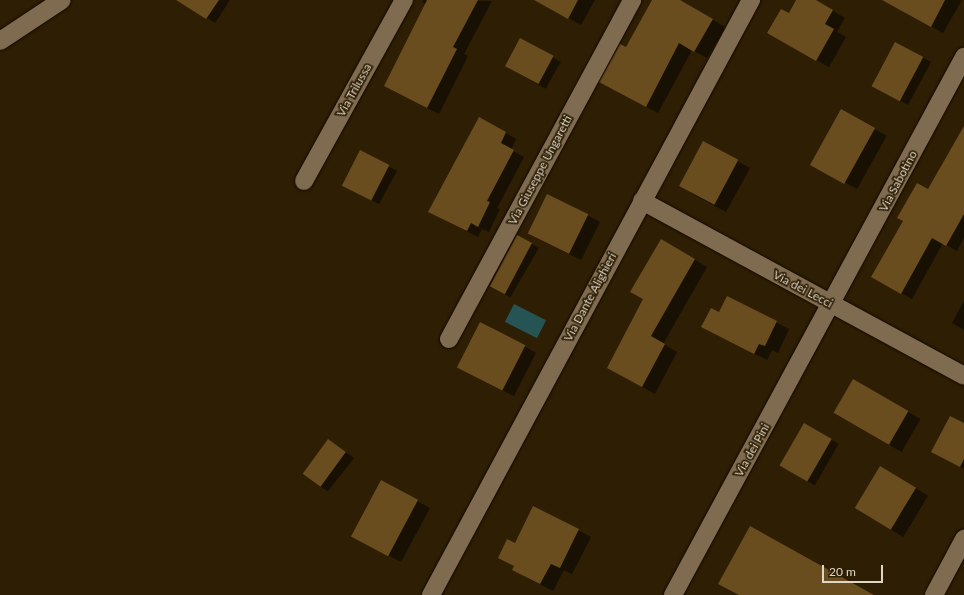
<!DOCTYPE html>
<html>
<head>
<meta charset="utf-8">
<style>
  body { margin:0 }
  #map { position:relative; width:964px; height:595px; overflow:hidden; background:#2d1e04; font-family:Lato,sans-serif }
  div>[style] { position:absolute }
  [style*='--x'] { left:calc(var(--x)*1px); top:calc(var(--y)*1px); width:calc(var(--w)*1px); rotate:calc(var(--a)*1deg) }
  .water>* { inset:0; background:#265353; transform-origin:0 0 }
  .shadow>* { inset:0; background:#0007; transform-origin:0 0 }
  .building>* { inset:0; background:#6a4d1f; transform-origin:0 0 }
  .roads { filter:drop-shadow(0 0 1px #150700) drop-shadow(0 0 1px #150700) }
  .minor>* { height:18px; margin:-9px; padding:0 9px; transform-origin:9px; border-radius:9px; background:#7e6b50 }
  span { translate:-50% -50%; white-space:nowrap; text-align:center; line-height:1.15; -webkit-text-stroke:3.5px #2d1e04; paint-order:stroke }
  .street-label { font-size:12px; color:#e0d6c7 }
  .scale { position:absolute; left:822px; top:565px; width:61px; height:18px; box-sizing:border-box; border:2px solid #e0d6c7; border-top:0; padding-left:5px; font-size:12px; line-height:14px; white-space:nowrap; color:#e0d6c7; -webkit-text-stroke:3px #2d1e04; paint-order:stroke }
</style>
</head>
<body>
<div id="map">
  <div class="water">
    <i style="left:514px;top:304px;width:36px;height:20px;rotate:27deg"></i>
  </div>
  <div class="shadow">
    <i style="clip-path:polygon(184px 0,230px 0,215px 23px,183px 3px)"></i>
    <i style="clip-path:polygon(423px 0,492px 1px,464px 54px,468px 56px,439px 114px,396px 92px,426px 4px,422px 2px)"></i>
    <i style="clip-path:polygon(536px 0,595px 0,581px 25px)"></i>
    <i style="clip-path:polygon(653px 0,678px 0,725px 27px,707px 58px,692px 50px,658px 113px,613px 89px,626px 48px)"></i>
    <i style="clip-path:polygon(798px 0,814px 0,845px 18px,837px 32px,846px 37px,829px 67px,769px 33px,789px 14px)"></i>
    <i style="clip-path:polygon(896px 0,962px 0,943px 33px,906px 12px)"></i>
    <i style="left:521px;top:39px;width:46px;height:31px;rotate:30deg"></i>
    <i style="clip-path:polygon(922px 57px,931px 62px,908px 105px,881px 90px)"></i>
    <i style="left:842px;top:111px;width:51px;height:61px;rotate:29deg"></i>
    <i style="clip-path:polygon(480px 118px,516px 139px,511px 150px,524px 157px,497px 208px,500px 209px,489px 232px,482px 229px,478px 237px,429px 212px)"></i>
    <i style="clip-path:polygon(964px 129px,964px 238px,957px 251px,943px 243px,912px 299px,873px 277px,929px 190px)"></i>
    <i style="clip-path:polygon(360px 151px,397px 171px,379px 204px,351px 189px)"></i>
    <i style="clip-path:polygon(737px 161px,750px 168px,726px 212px,691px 193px)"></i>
    <i style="clip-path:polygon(587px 215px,600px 222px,581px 260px,529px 234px)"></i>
    <i style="left:518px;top:236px;width:24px;height:57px;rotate:30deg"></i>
    <i style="clip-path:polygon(661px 240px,707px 267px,663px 344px,677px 352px,655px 394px,621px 375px)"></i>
    <i style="clip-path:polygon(728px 298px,789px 329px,778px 353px,772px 350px,767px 360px,715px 334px)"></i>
    <i style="clip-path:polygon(964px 301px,964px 330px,952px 323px)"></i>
    <i style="clip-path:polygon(524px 346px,536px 353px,514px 396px,471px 374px)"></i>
    <i style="left:853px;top:380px;width:78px;height:38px;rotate:30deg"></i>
    <i style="left:804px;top:424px;width:40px;height:48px;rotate:30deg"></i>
    <i style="clip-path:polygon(964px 424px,964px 469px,941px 456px)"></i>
    <i style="clip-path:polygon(328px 440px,354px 458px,328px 491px,319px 486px)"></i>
    <i style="left:880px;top:467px;width:56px;height:48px;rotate:31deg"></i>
    <i style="clip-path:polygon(382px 481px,430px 508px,401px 562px,365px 543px)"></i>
    <i style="clip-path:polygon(578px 530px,591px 537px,572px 574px,564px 570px,553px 591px,513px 570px,515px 544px)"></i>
  </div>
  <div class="building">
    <i style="clip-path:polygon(176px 0,219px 0,206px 19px)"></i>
    <i style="clip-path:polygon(427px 0,478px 0,453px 47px,457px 49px,427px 108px,384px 86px)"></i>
    <i style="clip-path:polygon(534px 0,578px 0,568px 19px)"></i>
    <i style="clip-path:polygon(652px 0,680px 0,713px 19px,694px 52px,679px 43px,646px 107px,599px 82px,620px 44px,626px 47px)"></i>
    <i style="clip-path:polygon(796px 0,816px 0,833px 10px,825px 24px,834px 29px,816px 61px,767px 33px,781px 9px,789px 13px)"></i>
    <i style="clip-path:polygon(882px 0,945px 0,931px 27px)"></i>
    <i style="left:520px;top:38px;width:38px;height:32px;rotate:28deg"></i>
    <i style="left:895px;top:42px;width:32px;height:50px;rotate:28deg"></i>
    <i style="left:841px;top:109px;width:39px;height:64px;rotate:29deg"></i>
    <i style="clip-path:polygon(479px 117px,506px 132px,501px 143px,514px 150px,487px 201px,490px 202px,478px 227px,471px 223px,467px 231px,428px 212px)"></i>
    <i style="clip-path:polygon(964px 126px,964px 214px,946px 246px,932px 238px,901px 294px,871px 277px,903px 221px,897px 218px,917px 183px,928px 189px)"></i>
    <i style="left:703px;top:141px;width:40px;height:51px;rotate:28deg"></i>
    <i style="left:360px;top:150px;width:33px;height:40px;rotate:27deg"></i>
    <i style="left:547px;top:194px;width:46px;height:44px;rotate:26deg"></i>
    <i style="left:517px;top:235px;width:17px;height:58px;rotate:28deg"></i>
    <i style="clip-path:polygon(661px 239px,695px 259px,651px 336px,665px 344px,642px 387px,607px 368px,643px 299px,630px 292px)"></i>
    <i style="clip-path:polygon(727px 296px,777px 321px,765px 346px,759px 344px,754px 354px,701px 327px,711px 308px,719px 312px)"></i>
    <i style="left:480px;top:322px;width:51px;height:51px;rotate:27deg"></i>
    <i style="left:853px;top:379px;width:64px;height:39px;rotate:30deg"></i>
    <i style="clip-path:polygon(950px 416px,964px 423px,964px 459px,960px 467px,931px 452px)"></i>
    <i style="left:804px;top:423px;width:32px;height:49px;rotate:30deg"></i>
    <i style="left:328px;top:439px;width:22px;height:43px;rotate:36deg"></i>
    <i style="left:880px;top:466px;width:42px;height:49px;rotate:31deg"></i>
    <i style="left:381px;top:480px;width:42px;height:64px;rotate:28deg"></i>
    <i style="clip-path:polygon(533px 506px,579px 529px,560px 568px,551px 564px,540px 584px,512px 570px,514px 566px,498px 558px,507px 539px,515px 543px)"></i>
    <i style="clip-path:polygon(750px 526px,874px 595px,739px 595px,718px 584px)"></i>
  </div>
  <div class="roads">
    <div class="minor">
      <i style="--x:0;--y:41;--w:74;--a:-33.5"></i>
      <i style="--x:304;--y:181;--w:207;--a:-61.1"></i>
      <i style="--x:642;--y:201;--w:366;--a:28.5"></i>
      <i style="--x:449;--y:339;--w:385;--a:-61.6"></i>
      <i style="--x:431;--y:595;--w:676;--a:-61.73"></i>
      <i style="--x:673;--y:595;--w:612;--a:-61.59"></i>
      <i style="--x:934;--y:595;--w:64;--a:-61.8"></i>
    </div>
  </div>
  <div class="street-label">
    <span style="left:354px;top:90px;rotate:-61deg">Via Trilussa</span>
    <span style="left:540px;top:170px;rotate:-62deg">Via Giuseppe Ungaretti</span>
    <span style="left:898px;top:181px;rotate:-62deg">Via Sabotino</span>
    <span style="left:803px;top:289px;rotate:28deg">Via dei Lecci</span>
    <span style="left:590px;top:297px;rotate:-62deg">Via Dante Alighieri</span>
    <span style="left:752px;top:450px;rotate:-61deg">Via dei Pini</span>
  </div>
  <div class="scale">20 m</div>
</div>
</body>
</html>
